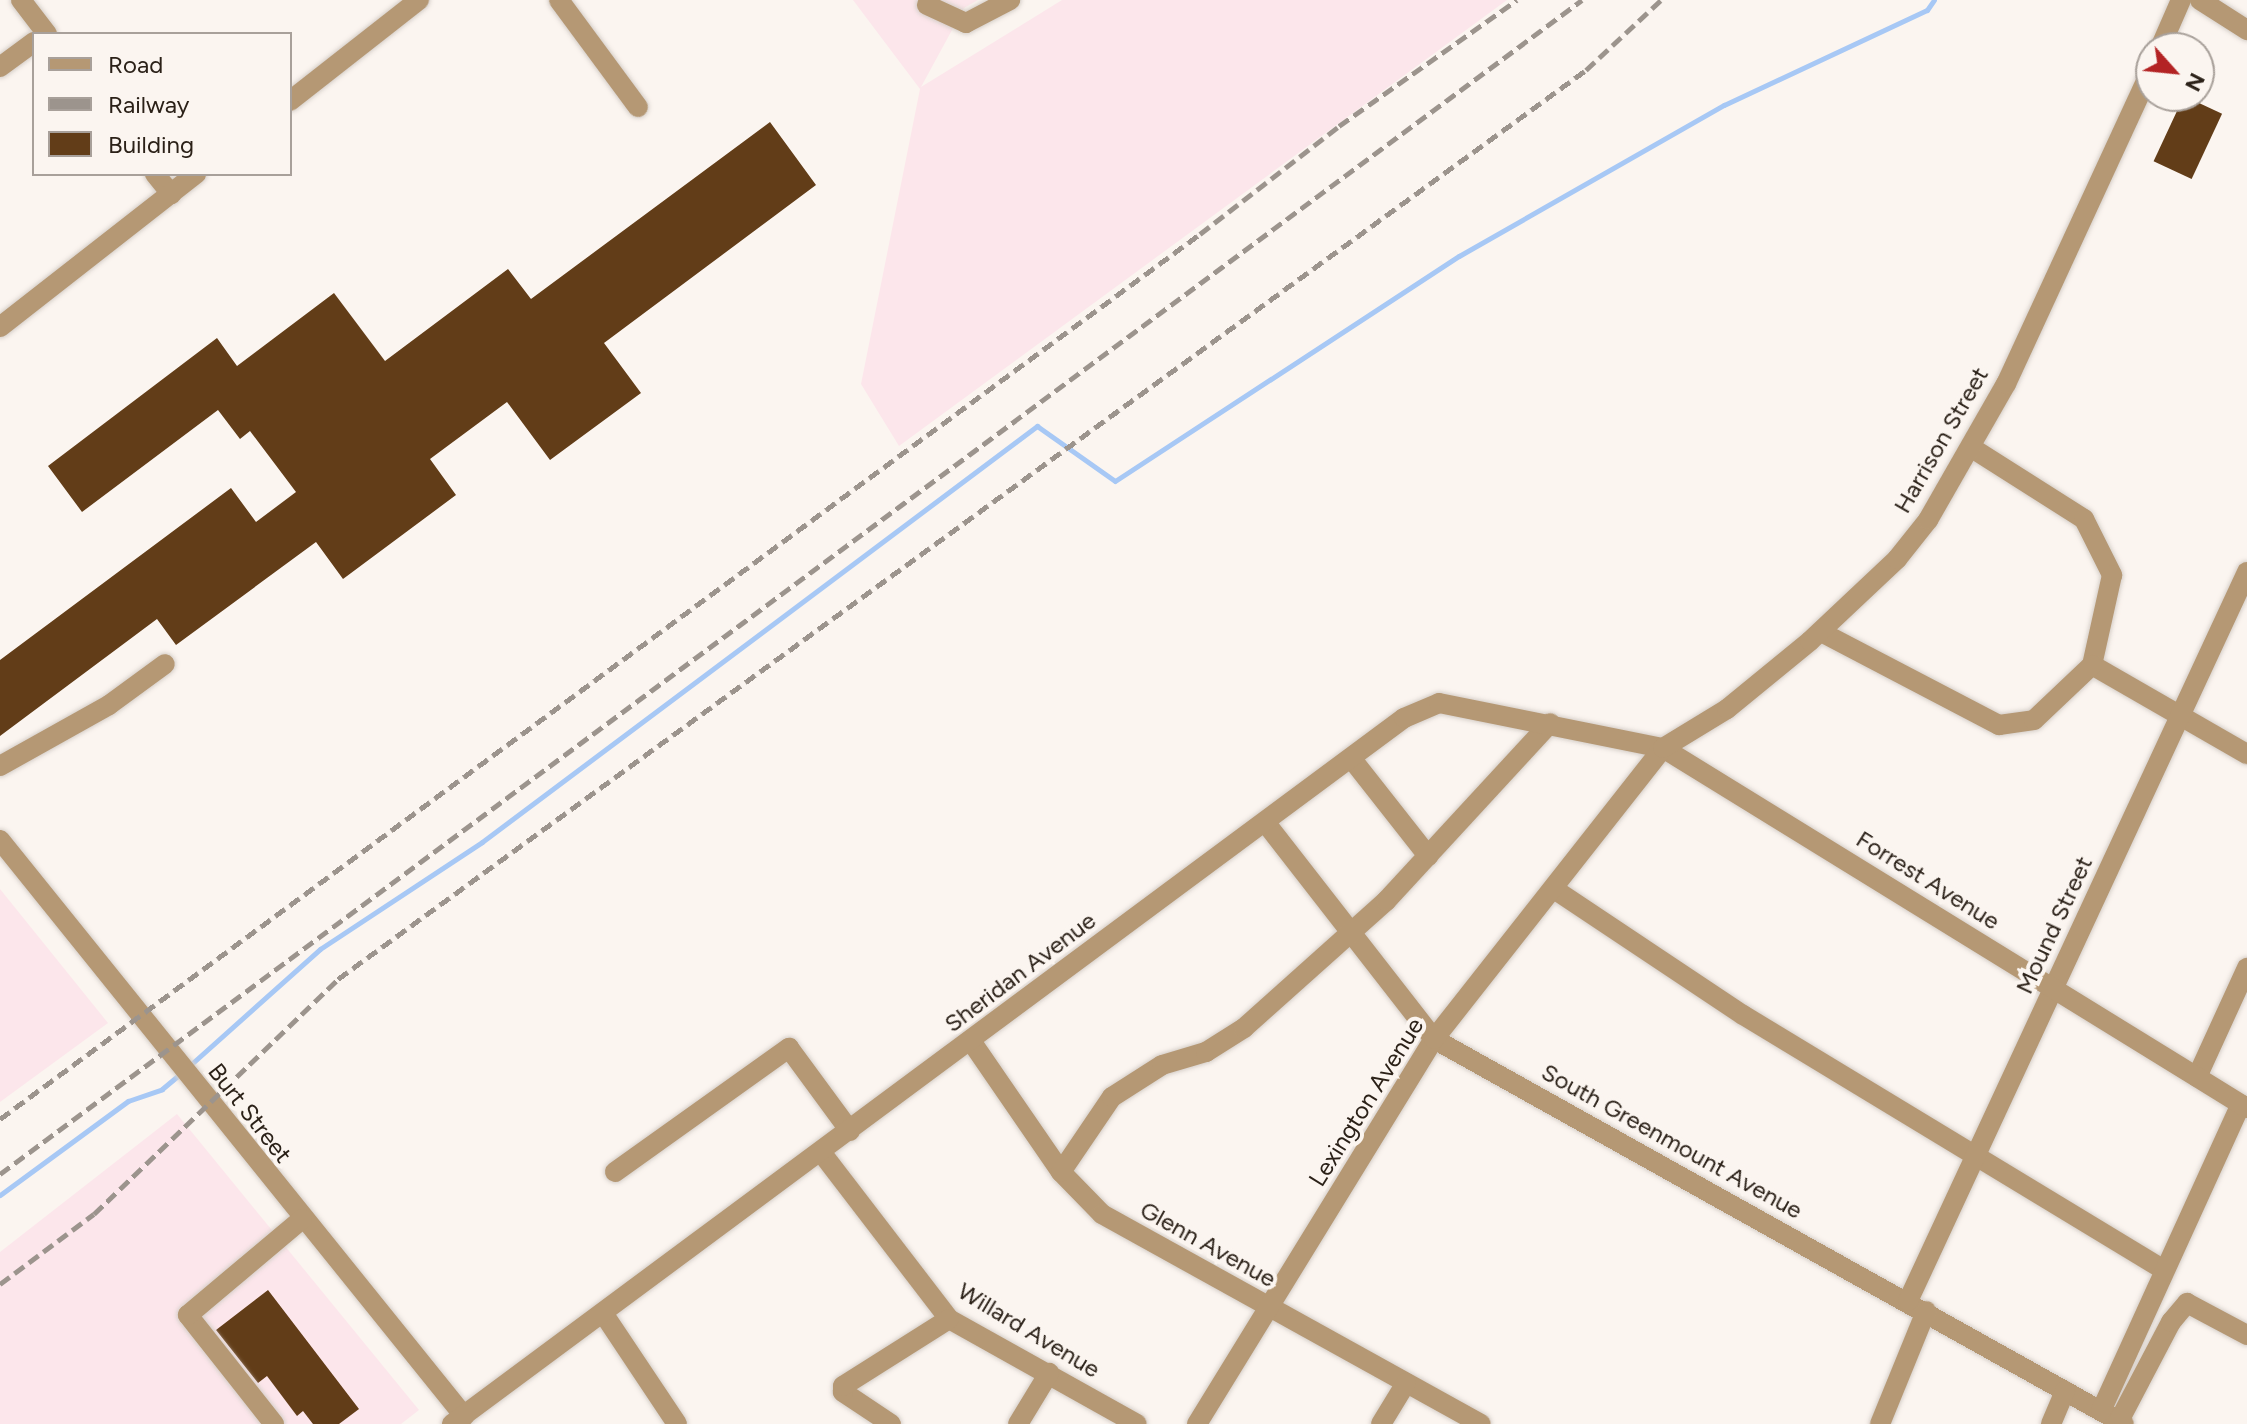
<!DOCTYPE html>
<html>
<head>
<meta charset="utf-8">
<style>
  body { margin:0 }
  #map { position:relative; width:2247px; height:1424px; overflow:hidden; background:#fbf5f0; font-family:Figtree,sans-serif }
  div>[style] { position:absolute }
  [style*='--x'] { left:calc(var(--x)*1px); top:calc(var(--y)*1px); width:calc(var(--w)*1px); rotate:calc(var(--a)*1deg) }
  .industrial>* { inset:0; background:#fce6eb }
  .stream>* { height:5px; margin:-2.5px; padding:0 2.5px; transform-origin:2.5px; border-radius:2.5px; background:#a7c8f5 }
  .building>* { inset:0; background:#623d18; transform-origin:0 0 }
  .roads { filter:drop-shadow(0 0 2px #d6cfc9) drop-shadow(0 0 2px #d6cfc9) }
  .minor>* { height:20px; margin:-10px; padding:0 10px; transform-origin:10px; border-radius:10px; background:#b59874 }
  .rail>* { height:5px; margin-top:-2.5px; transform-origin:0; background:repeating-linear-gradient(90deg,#9c948d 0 12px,transparent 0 18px) }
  span { translate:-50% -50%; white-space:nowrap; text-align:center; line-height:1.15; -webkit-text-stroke:8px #fbf5f0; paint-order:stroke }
  .street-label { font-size:24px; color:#2b2118 }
  .legend { position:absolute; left:32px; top:32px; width:260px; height:144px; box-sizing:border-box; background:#fbf5f0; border:2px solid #a8a09a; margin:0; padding:10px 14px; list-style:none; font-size:24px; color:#2b2118 }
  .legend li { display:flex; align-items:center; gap:16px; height:40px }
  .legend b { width:40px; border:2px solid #a8a09a }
  .north { position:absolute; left:2135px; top:32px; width:80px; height:80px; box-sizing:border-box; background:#fbf5f0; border:2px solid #a8a09a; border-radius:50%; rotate:117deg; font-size:22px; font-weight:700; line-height:32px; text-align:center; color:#2b2118 }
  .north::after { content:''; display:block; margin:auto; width:28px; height:36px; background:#b32324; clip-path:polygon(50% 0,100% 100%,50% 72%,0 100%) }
</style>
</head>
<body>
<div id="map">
  <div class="industrial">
    <i style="clip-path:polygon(853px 0,978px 0,964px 8px,921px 87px,1062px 0,1507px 0,899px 446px,861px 384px,920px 89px)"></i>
    <i style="clip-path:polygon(0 889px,108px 1023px,0 1102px)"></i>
    <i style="clip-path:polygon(177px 1114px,419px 1410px,401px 1424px,0 1424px,0 1252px)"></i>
  </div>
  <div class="stream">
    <i style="--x:188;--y:1067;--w:177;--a:-41.8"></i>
    <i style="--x:320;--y:949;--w:194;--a:-33.4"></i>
    <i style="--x:482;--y:842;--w:694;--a:-36.85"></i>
    <i style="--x:1037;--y:426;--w:95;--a:35.2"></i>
    <i style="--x:1115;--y:481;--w:411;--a:-33.2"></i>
    <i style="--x:1459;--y:256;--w:305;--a:-29.7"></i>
    <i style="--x:1724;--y:105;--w:224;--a:-25.1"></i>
    <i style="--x:1927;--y:10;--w:12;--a:-55"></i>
    <i style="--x:0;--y:1195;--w:159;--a:-36.3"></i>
    <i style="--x:128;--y:1101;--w:36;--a:-19"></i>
    <i style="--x:162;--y:1089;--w:23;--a:-40"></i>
  </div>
  <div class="building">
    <i style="left:2184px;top:96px;width:42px;height:72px;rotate:25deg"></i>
    <i style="clip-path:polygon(770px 122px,816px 185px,604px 343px,641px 393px,550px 460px,507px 402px,430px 459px,456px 495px,343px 579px,316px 542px,176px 645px,157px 619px,0 736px,0 660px,231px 488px,256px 522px,296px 492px,250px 431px,240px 439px,218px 410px,82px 512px,48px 466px,217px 338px,237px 366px,334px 293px,385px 361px,508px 269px,531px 299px)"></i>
    <i style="clip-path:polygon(268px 1290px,359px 1409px,339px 1424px,313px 1424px,303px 1411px,297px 1416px,267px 1376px,258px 1383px,216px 1330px)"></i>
  </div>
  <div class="roads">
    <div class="minor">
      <i style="--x:21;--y:0;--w:43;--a:52.6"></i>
      <i style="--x:559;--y:0;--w:133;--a:53.6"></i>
      <i style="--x:2200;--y:0;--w:56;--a:32.6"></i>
      <i style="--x:927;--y:5;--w:43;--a:24.8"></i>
      <i style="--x:966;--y:23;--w:50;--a:-27.6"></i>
      <i style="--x:2160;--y:48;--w:52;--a:-66.4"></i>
      <i style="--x:0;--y:67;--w:42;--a:-36.3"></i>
      <i style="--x:290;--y:101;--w:164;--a:-38.1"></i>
      <i style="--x:155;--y:174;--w:26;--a:51"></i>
      <i style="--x:0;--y:327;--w:249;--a:-38"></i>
      <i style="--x:1972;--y:448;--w:133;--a:32.4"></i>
      <i style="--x:2084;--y:519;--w:63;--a:63.4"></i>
      <i style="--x:2112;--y:575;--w:92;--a:102.5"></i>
      <i style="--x:2092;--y:665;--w:179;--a:29.9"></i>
      <i style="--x:1821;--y:632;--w:201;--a:27.6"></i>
      <i style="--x:1999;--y:725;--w:35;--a:-8"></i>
      <i style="--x:2034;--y:720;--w:80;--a:-43.5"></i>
      <i style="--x:1351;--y:758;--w:125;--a:51.8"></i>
      <i style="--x:0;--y:766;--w:125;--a:-29.2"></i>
      <i style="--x:109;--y:705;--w:69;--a:-36.2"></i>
      <i style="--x:1265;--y:822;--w:275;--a:52.1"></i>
      <i style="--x:1434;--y:1039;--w:790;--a:29.16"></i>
      <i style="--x:0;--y:840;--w:740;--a:51.15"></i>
      <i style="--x:1554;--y:889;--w:227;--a:33.7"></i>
      <i style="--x:1743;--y:1015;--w:491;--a:31.2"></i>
      <i style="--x:971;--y:1041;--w:159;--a:55.5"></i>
      <i style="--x:1061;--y:1172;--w:59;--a:45.7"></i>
      <i style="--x:1102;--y:1214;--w:433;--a:29"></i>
      <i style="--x:2197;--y:1077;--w:120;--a:-65.4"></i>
      <i style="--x:821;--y:1152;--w:210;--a:52.5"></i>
      <i style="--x:949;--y:1319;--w:215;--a:29.2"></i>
      <i style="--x:615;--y:1172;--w:214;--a:-35.5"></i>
      <i style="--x:789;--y:1048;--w:103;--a:53.7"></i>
      <i style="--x:1061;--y:1172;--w:91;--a:-55.8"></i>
      <i style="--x:1112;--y:1097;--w:59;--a:-32.6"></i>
      <i style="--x:1162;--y:1065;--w:46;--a:-16.5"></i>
      <i style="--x:1206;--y:1052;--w:45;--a:-32.3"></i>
      <i style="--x:1244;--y:1028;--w:191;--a:-41.8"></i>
      <i style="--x:1386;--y:901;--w:242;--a:-47.3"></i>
      <i style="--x:1908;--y:1301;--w:804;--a:-65.06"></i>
      <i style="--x:603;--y:1313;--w:133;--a:56.3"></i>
      <i style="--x:2101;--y:1411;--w:337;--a:-65.5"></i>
      <i style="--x:2119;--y:1421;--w:112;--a:-62.3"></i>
      <i style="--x:2171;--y:1322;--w:25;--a:-50"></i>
      <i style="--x:2187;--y:1303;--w:68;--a:28.1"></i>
      <i style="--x:274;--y:1424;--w:139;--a:-128.3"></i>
      <i style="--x:188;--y:1315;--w:149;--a:-40.1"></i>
      <i style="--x:452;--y:1424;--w:1185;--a:-36.56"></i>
      <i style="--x:1404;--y:718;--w:38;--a:-23"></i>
      <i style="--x:1439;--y:703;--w:228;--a:11.4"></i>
      <i style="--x:1663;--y:748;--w:686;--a:31.65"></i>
      <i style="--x:891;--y:1424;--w:58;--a:-146.3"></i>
      <i style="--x:843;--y:1392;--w:6;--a:-90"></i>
      <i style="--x:843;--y:1386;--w:125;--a:-32.3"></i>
      <i style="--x:1018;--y:1424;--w:60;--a:-58.7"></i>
      <i style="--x:1197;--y:1424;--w:452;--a:-58.4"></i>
      <i style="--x:1434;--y:1039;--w:370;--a:-51.8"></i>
      <i style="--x:1663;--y:748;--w:75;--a:-31.4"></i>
      <i style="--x:1727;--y:709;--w:107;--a:-39.3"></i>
      <i style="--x:1810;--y:641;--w:120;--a:-43.3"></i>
      <i style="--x:1897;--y:559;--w:50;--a:-51.5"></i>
      <i style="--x:1928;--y:520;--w:157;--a:-60.2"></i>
      <i style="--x:2006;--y:384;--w:346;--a:-65.2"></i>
      <i style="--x:1381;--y:1424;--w:48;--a:-58.6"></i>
      <i style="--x:1880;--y:1424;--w:122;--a:-67.8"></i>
      <i style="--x:2051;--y:1424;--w:36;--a:-67"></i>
    </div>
  </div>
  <div class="rail">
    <i style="--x:0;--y:1119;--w:1491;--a:-36.41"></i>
    <i style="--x:1200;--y:234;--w:176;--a:-37.8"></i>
    <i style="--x:1339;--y:126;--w:218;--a:-35.3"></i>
    <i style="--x:0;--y:1174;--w:1970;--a:-36.58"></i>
    <i style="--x:0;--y:1284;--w:117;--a:-36.7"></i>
    <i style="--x:94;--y:1214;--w:339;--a:-43.9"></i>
    <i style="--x:338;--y:979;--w:1544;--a:-36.07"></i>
    <i style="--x:1586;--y:70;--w:103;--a:-43"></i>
  </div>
  <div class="street-label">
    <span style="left:1941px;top:440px;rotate:-60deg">Harrison Street</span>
    <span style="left:1928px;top:880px;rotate:32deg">Forrest Avenue</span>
    <span style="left:2054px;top:925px;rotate:-65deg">Mound Street</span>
    <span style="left:1020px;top:972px;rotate:-37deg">Sheridan Avenue</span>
    <span style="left:1366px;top:1102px;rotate:-58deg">Lexington Avenue</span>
    <span style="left:250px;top:1113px;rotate:52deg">Burt Street</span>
    <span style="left:1672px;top:1141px;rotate:29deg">South Greenmount Avenue</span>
    <span style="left:1208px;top:1244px;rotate:29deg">Glenn Avenue</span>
    <span style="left:1029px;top:1330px;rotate:31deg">Willard Avenue</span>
  </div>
  <ul class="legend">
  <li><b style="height:10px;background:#b59874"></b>Road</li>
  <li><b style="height:10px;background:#9c948d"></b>Railway</li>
  <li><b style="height:22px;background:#623d18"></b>Building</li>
  </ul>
  <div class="north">N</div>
</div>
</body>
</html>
